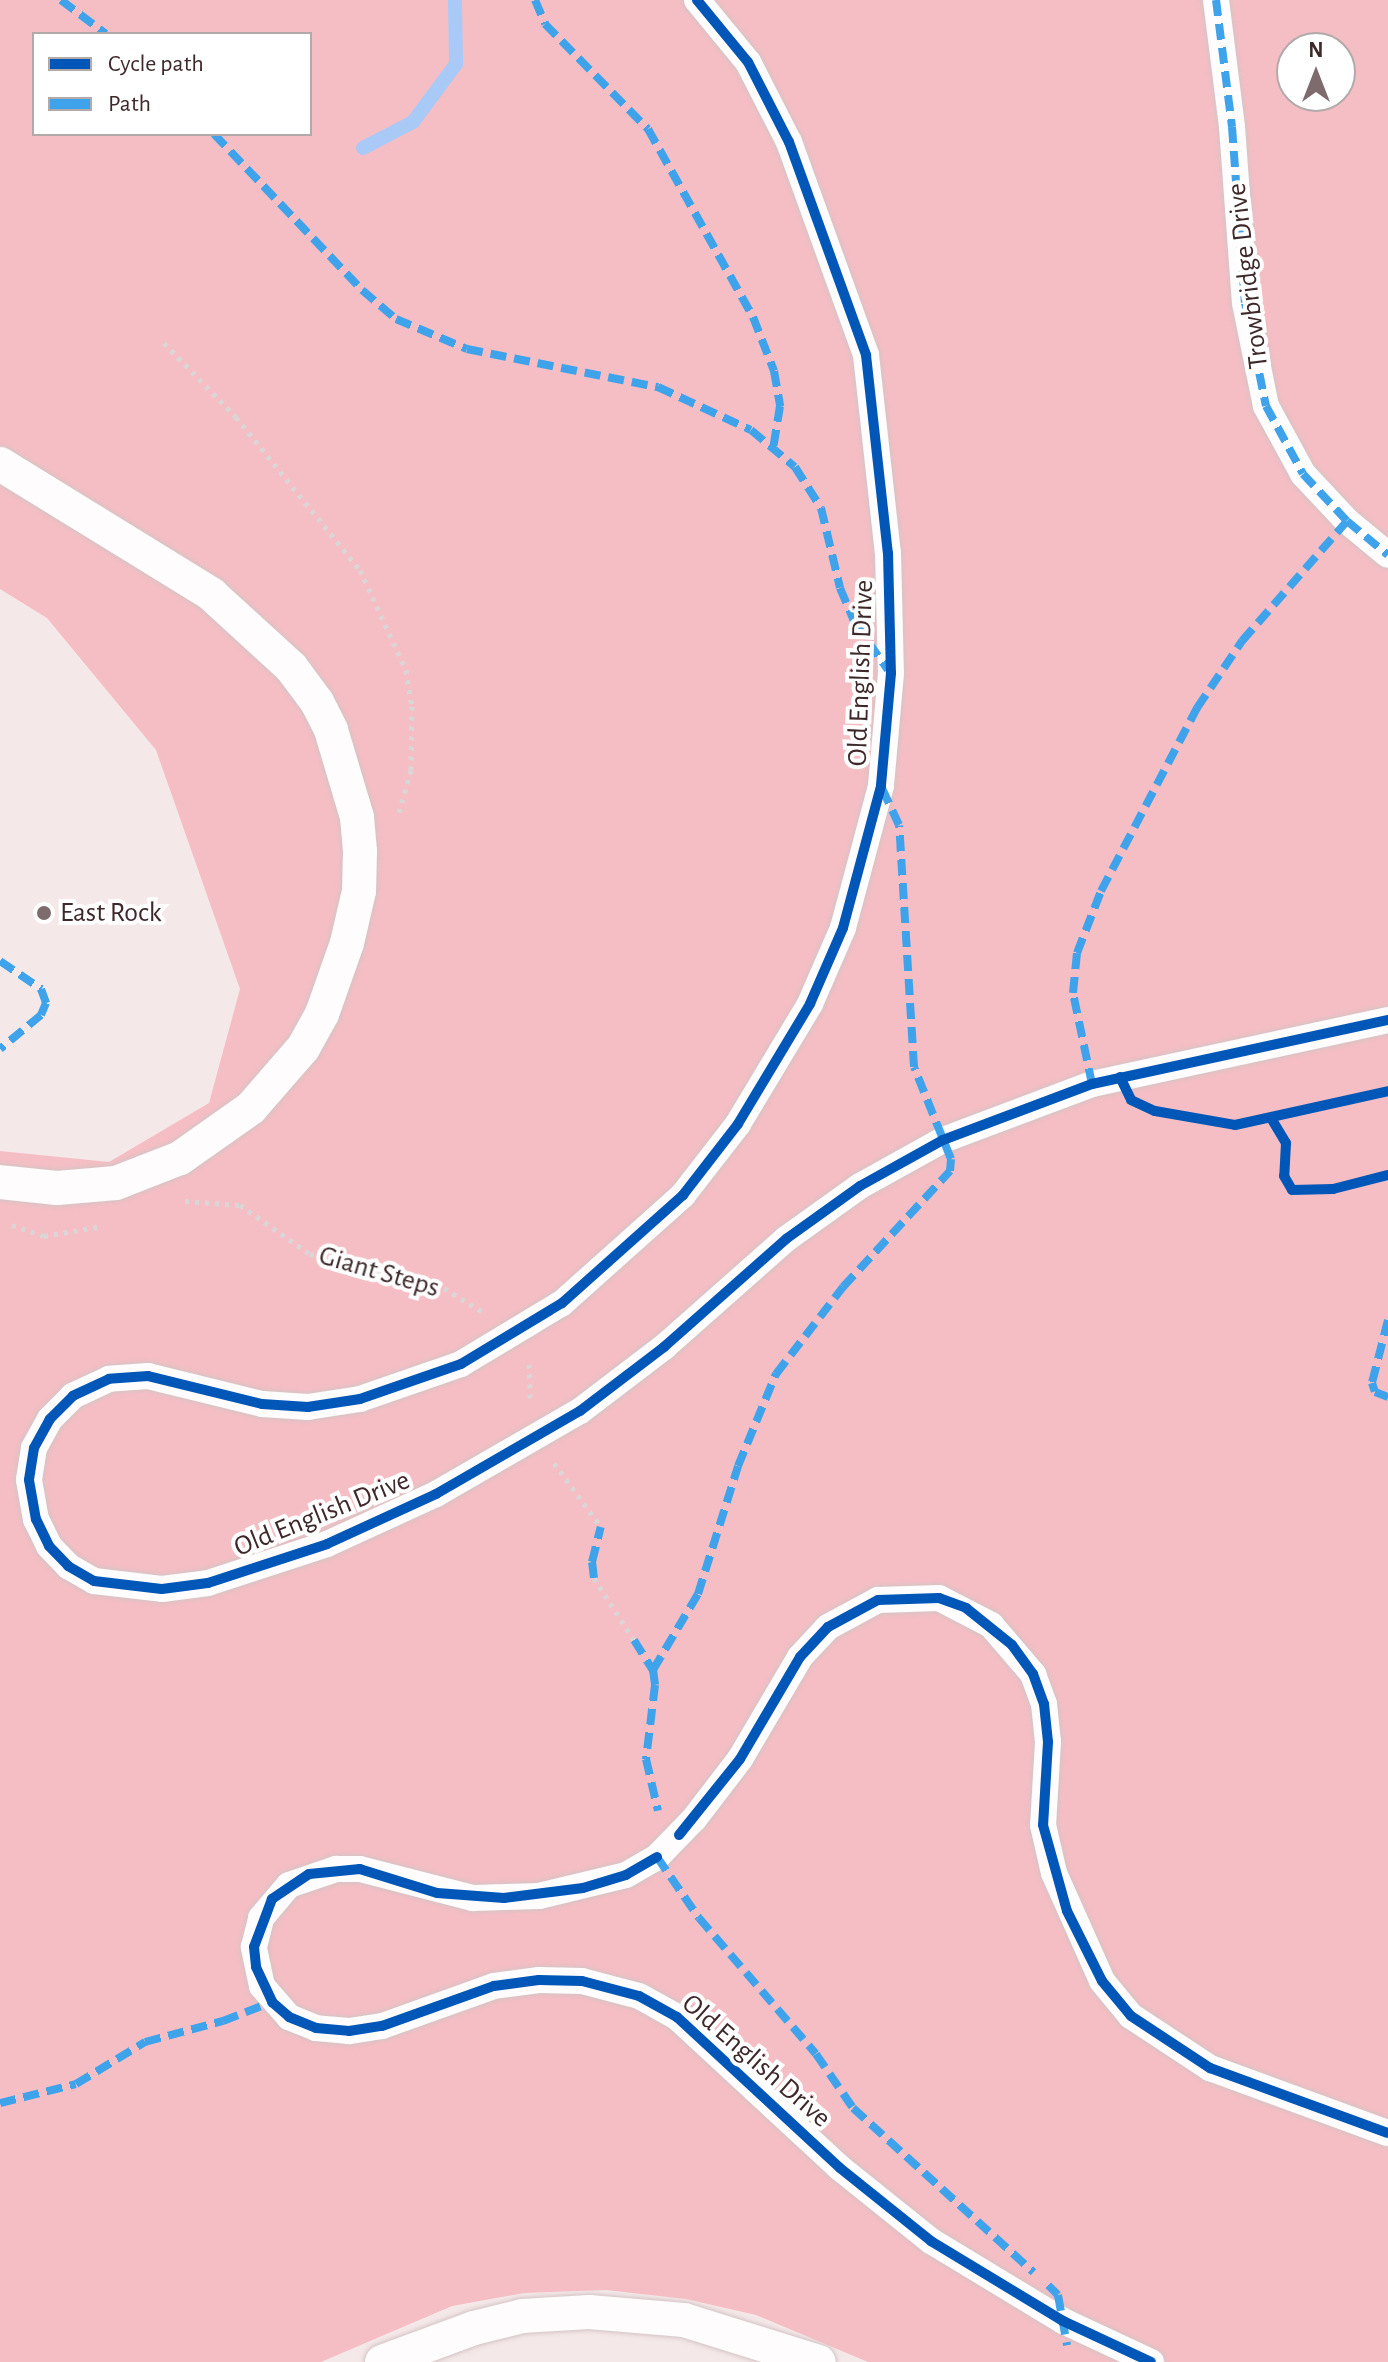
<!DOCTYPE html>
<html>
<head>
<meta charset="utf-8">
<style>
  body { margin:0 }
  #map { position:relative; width:1388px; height:2362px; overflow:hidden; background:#f5e8e9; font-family:"Alegreya Sans",sans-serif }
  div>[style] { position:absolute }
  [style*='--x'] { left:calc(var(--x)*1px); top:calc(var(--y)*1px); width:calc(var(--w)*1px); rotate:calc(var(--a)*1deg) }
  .forest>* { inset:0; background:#f5bec4 }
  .stream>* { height:14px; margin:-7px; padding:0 7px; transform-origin:7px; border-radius:7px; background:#a9caf7 }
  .path>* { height:5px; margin-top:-2.5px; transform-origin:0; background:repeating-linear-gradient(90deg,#dbd6d6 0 4px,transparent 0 10px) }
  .roads { filter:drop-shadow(0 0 2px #d4c4c5) drop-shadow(0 0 2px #d4c4c5) }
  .pedestrian>* { height:26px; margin:-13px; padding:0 13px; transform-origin:13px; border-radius:13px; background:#fefcfc }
  .minor>* { height:34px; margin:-17px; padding:0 17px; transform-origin:17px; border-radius:17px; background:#fefcfc }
  .quiet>* { height:8px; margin-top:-4px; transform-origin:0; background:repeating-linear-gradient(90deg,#3fa3eb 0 16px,transparent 0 24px) }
  .cycleway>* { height:10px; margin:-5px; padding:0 5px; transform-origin:5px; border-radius:5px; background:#0057b8 }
  .dots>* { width:22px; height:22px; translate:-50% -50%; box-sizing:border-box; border:4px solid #fff; border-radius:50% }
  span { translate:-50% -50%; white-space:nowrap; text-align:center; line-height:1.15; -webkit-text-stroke:8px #fff; paint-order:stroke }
  .street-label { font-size:28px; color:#3d282a }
  .poi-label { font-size:28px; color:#3d282a }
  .left { translate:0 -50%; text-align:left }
  .legend { position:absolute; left:32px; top:32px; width:280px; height:104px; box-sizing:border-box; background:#fff; border:2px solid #b1a9aa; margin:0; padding:10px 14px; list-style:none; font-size:24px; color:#3d282a }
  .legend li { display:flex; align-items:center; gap:16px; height:40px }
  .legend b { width:40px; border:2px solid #b1a9aa }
  .north { position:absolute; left:1276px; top:32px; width:80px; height:80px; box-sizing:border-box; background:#fff; border:2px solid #b1a9aa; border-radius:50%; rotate:0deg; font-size:22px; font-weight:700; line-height:32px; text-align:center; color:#3d282a }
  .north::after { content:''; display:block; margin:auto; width:28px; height:36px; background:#7d6b6d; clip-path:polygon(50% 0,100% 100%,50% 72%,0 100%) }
</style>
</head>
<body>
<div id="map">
  <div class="forest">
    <i style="clip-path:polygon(evenodd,0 0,1388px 0,1388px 2362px,868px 2362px,756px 2315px,686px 2299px,606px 2290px,524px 2293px,452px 2306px,321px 2362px,0 2362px,0 1151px,109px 1162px,209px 1103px,240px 989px,156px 750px,47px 618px,0 589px,0 0,34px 34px,310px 34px,310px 134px,34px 134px,34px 34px,0 0,1292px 48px,1340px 48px,1340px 96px,1292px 96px,1292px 48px)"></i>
  </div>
  <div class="stream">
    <i style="--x:363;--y:148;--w:56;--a:-27.5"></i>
    <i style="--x:413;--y:122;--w:72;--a:-53.4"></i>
    <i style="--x:456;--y:64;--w:64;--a:-90.9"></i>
  </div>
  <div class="path">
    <i style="--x:164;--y:343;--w:103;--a:45.8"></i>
    <i style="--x:236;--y:417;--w:197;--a:51"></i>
    <i style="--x:360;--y:570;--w:110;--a:65.3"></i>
    <i style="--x:406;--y:670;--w:36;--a:81"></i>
    <i style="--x:412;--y:706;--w:64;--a:90.9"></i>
    <i style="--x:411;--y:770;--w:48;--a:105.8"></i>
    <i style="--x:185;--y:1201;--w:55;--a:4.2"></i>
    <i style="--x:240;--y:1205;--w:85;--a:35"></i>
    <i style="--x:310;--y:1254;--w:138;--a:14.2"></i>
    <i style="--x:444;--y:1288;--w:46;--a:31.6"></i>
    <i style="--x:12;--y:1225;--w:34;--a:19"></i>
    <i style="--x:44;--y:1236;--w:60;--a:-9.6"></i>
    <i style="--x:529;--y:1364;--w:34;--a:88"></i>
    <i style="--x:554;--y:1463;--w:79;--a:53.7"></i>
    <i style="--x:594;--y:1578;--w:74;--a:57.2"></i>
  </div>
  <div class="roads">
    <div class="pedestrian">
      <i style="--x:697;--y:0;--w:80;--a:50.6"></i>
      <i style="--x:748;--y:62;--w:90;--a:62.9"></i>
      <i style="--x:789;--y:142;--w:226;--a:70.1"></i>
      <i style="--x:866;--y:355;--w:199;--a:83.7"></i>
      <i style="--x:888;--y:553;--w:120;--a:88.6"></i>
      <i style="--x:891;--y:673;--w:113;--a:95.1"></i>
      <i style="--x:881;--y:786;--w:147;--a:105"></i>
      <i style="--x:843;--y:928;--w:83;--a:113.5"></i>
      <i style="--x:810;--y:1004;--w:140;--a:121"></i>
      <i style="--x:738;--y:1124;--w:90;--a:127.8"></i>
      <i style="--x:683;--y:1195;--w:162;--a:138.2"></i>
      <i style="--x:562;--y:1303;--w:118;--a:148.9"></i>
      <i style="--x:461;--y:1364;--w:107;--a:160.9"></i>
      <i style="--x:360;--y:1399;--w:53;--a:171.3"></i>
      <i style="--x:308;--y:1407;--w:46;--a:-176.3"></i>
      <i style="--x:262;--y:1404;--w:117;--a:-166.2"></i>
      <i style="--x:148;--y:1376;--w:39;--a:176"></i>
      <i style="--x:109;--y:1379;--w:40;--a:155"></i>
      <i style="--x:73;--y:1396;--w:33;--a:135"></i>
      <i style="--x:50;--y:1419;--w:33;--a:119"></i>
      <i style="--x:34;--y:1448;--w:32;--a:99"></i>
      <i style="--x:29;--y:1480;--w:40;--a:80"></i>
      <i style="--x:36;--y:1519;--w:30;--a:64"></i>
      <i style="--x:49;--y:1546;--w:28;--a:46"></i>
      <i style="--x:68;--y:1566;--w:30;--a:30"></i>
      <i style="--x:94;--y:1581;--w:68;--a:6.7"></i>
      <i style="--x:162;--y:1589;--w:46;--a:-7.4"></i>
      <i style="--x:208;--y:1583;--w:125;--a:-18.1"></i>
      <i style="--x:327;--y:1544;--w:120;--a:-24.6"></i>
      <i style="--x:436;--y:1494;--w:166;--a:-30"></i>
      <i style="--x:580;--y:1411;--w:106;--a:-37.3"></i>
      <i style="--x:664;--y:1347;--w:163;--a:-41.5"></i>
      <i style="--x:786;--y:1239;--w:91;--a:-35.6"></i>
      <i style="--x:860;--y:1186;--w:95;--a:-29"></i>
      <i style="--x:943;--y:1140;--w:159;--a:-20.6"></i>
      <i style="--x:1092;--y:1084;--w:303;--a:-12.2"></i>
      <i style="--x:1216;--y:0;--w:128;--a:82.8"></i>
      <i style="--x:1232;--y:127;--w:176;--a:85.8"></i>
      <i style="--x:1245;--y:303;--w:105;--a:78.5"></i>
      <i style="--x:1266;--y:406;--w:77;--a:61.4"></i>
      <i style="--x:1303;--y:474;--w:64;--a:46.9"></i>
      <i style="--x:1347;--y:521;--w:53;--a:39.7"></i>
      <i style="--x:1151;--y:2362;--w:97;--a:-155"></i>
      <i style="--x:1063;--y:2321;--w:154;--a:-148.8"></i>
      <i style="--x:931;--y:2241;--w:117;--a:-141.3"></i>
      <i style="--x:840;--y:2168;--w:222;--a:-137.2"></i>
      <i style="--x:677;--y:2017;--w:43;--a:-151.1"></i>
      <i style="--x:639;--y:1996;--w:59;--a:-165.3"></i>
      <i style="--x:582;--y:1981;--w:43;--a:-178.7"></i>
      <i style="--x:539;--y:1980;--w:45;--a:172.4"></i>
      <i style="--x:494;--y:1986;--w:119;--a:160.3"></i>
      <i style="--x:382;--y:2026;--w:33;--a:171"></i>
      <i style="--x:349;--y:2031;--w:33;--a:-175"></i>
      <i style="--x:316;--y:2028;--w:29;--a:-158"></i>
      <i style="--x:289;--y:2017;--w:41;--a:-131.1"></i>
      <i style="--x:262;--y:1986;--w:40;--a:-102"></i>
      <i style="--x:254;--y:1947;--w:30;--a:-76"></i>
      <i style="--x:261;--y:1918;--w:43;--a:-49.7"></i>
      <i style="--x:289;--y:1885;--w:50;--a:-18.8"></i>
      <i style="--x:336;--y:1869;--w:24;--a:0"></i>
      <i style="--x:360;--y:1869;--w:117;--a:14.4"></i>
      <i style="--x:473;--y:1898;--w:66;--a:-1.7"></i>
      <i style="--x:539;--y:1896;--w:89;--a:-13.6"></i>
      <i style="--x:626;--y:1875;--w:36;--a:-30"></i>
      <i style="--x:657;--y:1857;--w:53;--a:-45.8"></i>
      <i style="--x:694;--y:1819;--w:76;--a:-52.5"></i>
      <i style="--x:740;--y:1759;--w:118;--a:-59.5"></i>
      <i style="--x:800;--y:1657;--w:41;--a:-47"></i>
      <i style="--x:828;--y:1627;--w:57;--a:-28.4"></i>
      <i style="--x:878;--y:1600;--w:61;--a:-1.9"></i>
      <i style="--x:939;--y:1598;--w:59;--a:27.4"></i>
      <i style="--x:991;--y:1625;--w:65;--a:49.4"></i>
      <i style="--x:1033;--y:1674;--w:32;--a:70"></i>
      <i style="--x:1044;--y:1704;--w:38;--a:84"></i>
      <i style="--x:1048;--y:1742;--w:83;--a:93.4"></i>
      <i style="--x:1043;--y:1825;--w:49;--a:77.1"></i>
      <i style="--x:1054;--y:1873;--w:118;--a:66"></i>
      <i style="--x:1102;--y:1981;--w:45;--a:50.4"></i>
      <i style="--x:1131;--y:2016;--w:95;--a:33.4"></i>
      <i style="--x:1210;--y:2068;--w:189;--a:20.1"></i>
    </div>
    <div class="minor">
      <i style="--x:0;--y:464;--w:248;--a:31.6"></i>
      <i style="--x:211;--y:594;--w:108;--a:42.4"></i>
      <i style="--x:291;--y:667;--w:44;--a:53.4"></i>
      <i style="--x:317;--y:702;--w:31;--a:63"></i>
      <i style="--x:331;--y:730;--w:91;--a:73.4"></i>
      <i style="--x:357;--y:817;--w:34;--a:85"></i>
      <i style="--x:360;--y:851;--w:40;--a:91.4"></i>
      <i style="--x:359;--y:891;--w:53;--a:103"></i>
      <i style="--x:347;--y:943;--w:75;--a:109.4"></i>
      <i style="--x:322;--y:1014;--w:39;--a:119"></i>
      <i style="--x:303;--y:1048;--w:79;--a:130.9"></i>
      <i style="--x:251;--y:1108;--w:87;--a:144.8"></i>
      <i style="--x:180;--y:1158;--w:69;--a:158.7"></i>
      <i style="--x:116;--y:1183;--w:59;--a:175.2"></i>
      <i style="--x:57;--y:1188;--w:57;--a:-174"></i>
      <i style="--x:382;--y:2362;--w:98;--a:-20.3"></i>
      <i style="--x:474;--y:2328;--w:49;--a:-14"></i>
      <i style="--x:522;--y:2316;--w:67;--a:-3.4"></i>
      <i style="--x:589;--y:2312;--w:95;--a:4.8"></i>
      <i style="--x:684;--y:2320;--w:141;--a:17.3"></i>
    </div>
  </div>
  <div class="quiet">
    <i style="--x:61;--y:0;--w:56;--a:37.1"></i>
    <i style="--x:535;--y:0;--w:26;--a:67"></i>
    <i style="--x:545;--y:24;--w:147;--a:45.6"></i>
    <i style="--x:648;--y:129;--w:215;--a:60.8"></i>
    <i style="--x:753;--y:317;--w:58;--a:68.7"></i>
    <i style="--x:774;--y:371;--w:36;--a:80"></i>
    <i style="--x:780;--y:406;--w:44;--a:99.2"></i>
    <i style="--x:1216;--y:0;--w:128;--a:82.8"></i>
    <i style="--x:1232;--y:127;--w:176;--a:85.8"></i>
    <i style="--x:1245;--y:303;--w:105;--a:78.5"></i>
    <i style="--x:1266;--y:406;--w:77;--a:61.4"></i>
    <i style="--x:1303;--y:474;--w:64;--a:46.9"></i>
    <i style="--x:1347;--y:521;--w:53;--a:39.7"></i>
    <i style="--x:214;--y:134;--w:215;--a:46.5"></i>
    <i style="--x:362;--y:290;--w:45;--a:40.5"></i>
    <i style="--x:396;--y:319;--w:77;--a:22.9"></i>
    <i style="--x:467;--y:349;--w:195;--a:11.3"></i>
    <i style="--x:658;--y:387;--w:102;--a:24.8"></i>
    <i style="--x:751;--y:430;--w:57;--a:40.1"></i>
    <i style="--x:795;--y:467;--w:49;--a:57.6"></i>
    <i style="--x:821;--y:508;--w:82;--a:76.6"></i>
    <i style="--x:840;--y:588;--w:38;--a:67"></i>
    <i style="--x:855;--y:623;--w:57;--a:54.9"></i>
    <i style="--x:0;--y:961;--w:50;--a:34.3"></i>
    <i style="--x:41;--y:989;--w:15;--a:70"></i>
    <i style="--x:46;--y:1003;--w:13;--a:113"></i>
    <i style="--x:41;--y:1015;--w:53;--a:140.3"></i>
    <i style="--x:1092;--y:1084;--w:93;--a:-101.8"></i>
    <i style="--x:1073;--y:993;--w:40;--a:-84.3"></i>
    <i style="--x:1077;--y:953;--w:66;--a:-68.8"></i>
    <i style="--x:1101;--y:891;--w:207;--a:-62.3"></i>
    <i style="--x:1197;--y:708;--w:81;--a:-56.1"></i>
    <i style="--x:1242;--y:641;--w:159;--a:-48.8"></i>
    <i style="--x:1388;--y:1320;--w:65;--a:104.3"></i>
    <i style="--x:1372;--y:1383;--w:9;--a:72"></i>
    <i style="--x:1375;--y:1392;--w:14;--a:21"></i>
    <i style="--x:594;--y:1578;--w:16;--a:-97"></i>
    <i style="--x:592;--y:1562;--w:36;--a:-76"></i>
    <i style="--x:634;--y:1640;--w:36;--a:58"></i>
    <i style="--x:653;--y:1670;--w:15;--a:82"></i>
    <i style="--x:655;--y:1685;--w:75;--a:96.9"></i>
    <i style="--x:646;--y:1759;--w:53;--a:77"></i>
    <i style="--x:653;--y:1670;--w:88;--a:-59.4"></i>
    <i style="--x:698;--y:1594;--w:134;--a:-72.6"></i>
    <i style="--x:738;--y:1466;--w:100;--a:-67.6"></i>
    <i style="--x:776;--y:1374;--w:110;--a:-52.4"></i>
    <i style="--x:843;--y:1287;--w:158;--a:-47.3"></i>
    <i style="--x:950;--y:1171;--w:12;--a:-85"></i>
    <i style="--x:951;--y:1159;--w:99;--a:-111.9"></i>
    <i style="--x:914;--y:1067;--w:242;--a:-93.5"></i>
    <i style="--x:899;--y:825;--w:43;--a:-114.8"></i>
    <i style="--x:657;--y:1857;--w:74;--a:55.5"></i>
    <i style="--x:699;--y:1918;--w:179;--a:49.3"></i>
    <i style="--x:816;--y:2054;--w:65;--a:55.6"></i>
    <i style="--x:853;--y:2108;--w:244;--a:42.3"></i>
    <i style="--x:0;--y:2103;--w:78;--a:-14"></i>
    <i style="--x:76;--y:2084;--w:81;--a:-31.3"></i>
    <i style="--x:145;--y:2042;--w:81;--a:-15.1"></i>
    <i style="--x:223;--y:2021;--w:53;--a:-21.2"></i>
    <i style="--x:1048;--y:2285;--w:14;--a:45"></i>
    <i style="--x:1058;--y:2295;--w:51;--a:79.8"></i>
  </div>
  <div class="cycleway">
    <i style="--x:697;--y:0;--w:80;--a:50.6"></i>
    <i style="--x:748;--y:62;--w:90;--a:62.9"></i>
    <i style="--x:789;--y:142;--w:226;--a:70.1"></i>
    <i style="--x:866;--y:355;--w:199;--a:83.7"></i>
    <i style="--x:888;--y:553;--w:120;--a:88.6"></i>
    <i style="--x:891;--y:673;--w:113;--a:95.1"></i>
    <i style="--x:881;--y:786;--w:147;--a:105"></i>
    <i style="--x:843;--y:928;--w:83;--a:113.5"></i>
    <i style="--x:810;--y:1004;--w:140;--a:121"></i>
    <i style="--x:738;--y:1124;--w:90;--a:127.8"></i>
    <i style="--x:683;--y:1195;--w:162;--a:138.2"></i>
    <i style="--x:562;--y:1303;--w:118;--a:148.9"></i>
    <i style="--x:461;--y:1364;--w:107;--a:160.9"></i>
    <i style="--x:360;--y:1399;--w:53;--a:171.3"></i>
    <i style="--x:308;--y:1407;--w:46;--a:-176.3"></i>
    <i style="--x:262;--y:1404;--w:117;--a:-166.2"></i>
    <i style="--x:148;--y:1376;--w:39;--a:176"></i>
    <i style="--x:109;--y:1379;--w:40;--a:155"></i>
    <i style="--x:73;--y:1396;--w:33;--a:135"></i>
    <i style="--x:50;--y:1419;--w:33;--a:119"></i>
    <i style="--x:34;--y:1448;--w:32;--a:99"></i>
    <i style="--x:29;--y:1480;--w:40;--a:80"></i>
    <i style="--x:36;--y:1519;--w:30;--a:64"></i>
    <i style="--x:49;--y:1546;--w:28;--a:46"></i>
    <i style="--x:68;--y:1566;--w:30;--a:30"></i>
    <i style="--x:94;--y:1581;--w:68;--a:6.7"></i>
    <i style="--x:162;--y:1589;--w:46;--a:-7.4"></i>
    <i style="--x:208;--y:1583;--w:125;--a:-18.1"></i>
    <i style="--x:327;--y:1544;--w:120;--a:-24.6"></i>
    <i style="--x:436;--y:1494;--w:166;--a:-30"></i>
    <i style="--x:580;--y:1411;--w:106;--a:-37.3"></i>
    <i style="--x:664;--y:1347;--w:163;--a:-41.5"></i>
    <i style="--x:786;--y:1239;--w:91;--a:-35.6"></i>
    <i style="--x:860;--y:1186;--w:95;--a:-29"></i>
    <i style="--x:943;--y:1140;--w:159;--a:-20.6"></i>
    <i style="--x:1092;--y:1084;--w:303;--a:-12.2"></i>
    <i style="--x:1120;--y:1077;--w:25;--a:64"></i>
    <i style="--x:1131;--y:1100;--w:26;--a:25"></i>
    <i style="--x:1155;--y:1111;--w:81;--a:9.9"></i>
    <i style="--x:1235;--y:1125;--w:157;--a:-12.5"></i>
    <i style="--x:1271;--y:1118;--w:29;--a:59"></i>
    <i style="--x:1286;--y:1143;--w:33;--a:93"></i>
    <i style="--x:1284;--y:1176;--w:16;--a:60"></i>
    <i style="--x:1292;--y:1190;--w:41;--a:-1.4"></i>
    <i style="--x:1333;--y:1189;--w:57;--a:-14.3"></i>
    <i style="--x:679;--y:1835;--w:97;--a:-51.2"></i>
    <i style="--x:740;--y:1759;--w:118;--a:-59.5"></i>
    <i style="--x:800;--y:1657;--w:41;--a:-47"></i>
    <i style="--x:828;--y:1627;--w:57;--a:-28.4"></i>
    <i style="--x:878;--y:1600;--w:61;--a:-1.9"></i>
    <i style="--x:939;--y:1598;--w:29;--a:20"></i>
    <i style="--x:966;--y:1608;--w:59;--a:38.8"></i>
    <i style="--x:1012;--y:1645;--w:36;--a:54"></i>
    <i style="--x:1033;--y:1674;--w:32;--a:70"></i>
    <i style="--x:1044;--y:1704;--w:38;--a:84"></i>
    <i style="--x:1048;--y:1742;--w:83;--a:93.4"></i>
    <i style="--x:1043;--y:1825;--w:89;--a:74.4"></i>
    <i style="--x:1067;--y:1911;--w:78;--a:63.4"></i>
    <i style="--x:1102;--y:1981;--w:45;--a:50.4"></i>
    <i style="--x:1131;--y:2016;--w:95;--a:33.4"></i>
    <i style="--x:1210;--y:2068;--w:189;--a:20.1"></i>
    <i style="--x:657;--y:1857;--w:36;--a:150"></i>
    <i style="--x:626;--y:1875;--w:45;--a:163.2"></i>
    <i style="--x:583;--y:1888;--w:80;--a:172.8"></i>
    <i style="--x:504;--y:1898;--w:67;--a:-175.7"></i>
    <i style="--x:437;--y:1893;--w:81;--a:-162.7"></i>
    <i style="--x:360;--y:1869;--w:51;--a:174.4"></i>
    <i style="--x:309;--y:1874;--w:45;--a:146"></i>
    <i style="--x:272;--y:1899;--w:51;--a:110.6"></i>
    <i style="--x:254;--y:1947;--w:20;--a:84"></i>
    <i style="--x:256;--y:1967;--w:38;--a:65"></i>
    <i style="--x:272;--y:2002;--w:23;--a:41"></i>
    <i style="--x:289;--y:2017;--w:29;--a:22"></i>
    <i style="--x:316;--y:2028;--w:33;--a:5"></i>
    <i style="--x:349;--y:2031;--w:33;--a:-9"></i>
    <i style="--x:382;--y:2026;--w:119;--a:-19.7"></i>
    <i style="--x:494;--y:1986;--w:45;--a:-7.6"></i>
    <i style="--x:539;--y:1980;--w:43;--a:1.3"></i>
    <i style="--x:582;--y:1981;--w:59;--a:14.7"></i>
    <i style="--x:639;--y:1996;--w:43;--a:28.9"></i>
    <i style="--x:677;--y:2017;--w:222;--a:42.8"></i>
    <i style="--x:840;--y:2168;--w:117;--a:38.7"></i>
    <i style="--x:931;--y:2241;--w:154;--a:31.2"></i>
    <i style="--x:1063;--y:2321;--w:97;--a:25"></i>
  </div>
  <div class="dots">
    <i style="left:44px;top:913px;background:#7d6b6d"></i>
  </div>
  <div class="street-label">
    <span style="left:1248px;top:276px;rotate:-97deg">Trowbridge Drive</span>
    <span style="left:861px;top:673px;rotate:-88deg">Old English Drive</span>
    <span style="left:379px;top:1272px;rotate:16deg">Giant Steps</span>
    <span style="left:322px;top:1514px;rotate:-22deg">Old English Drive</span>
    <span style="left:756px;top:2061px;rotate:41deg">Old English Drive</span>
  </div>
  <div class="poi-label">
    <span class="left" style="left:60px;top:913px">East Rock</span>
  </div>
  <ul class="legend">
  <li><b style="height:10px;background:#0057b8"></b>Cycle path</li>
  <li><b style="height:10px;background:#3fa3eb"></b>Path</li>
  </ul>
  <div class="north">N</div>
</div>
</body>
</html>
